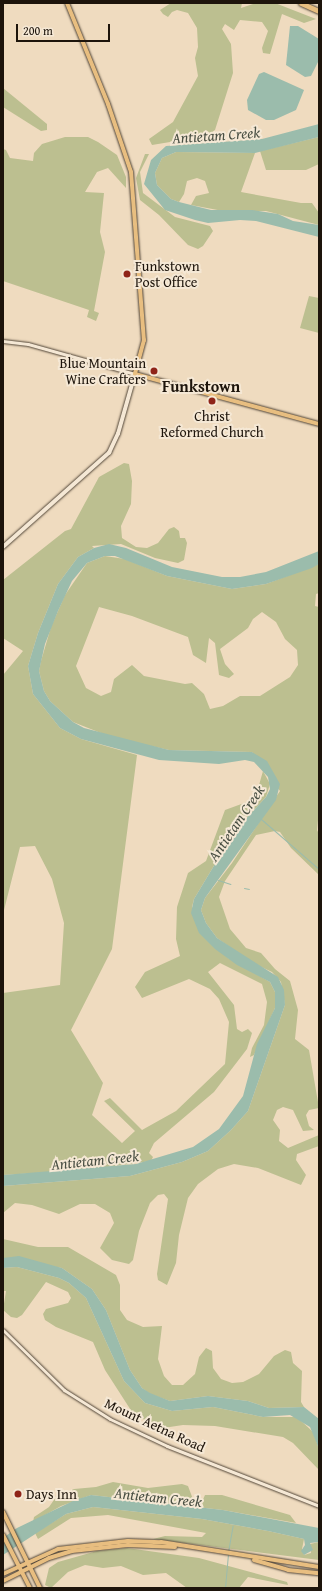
<!DOCTYPE html>
<html>
<head>
<meta charset="utf-8">
<style>
  body { margin:0 }
  #map { position:relative; width:322px; height:1591px; overflow:hidden; background:#efdbbf; font-family:"Gentium Book Plus",serif }
  div>[style] { position:absolute }
  [style*='--x'] { left:calc(var(--x)*1px); top:calc(var(--y)*1px); width:calc(var(--w)*1px); rotate:calc(var(--a)*1deg) }
  .green>* { inset:0; background:#bcbf90 }
  .water>* { inset:0; background:#9bbcac }
  .stream>* { height:1px; margin:-0.5px; padding:0 0.5px; transform-origin:0.5px; border-radius:0.5px; background:#9bbcac }
  .roads { filter:drop-shadow(0 0 1px #524638) drop-shadow(0 0 1px #524638) }
  .tertiary>* { height:3px; margin:-1.5px; padding:0 1.5px; transform-origin:1.5px; border-radius:1.5px; background:#f5e8d5 }
  .secondary>* { height:3.5px; margin:-1.75px; padding:0 1.75px; transform-origin:1.75px; border-radius:1.75px; background:#f5e8d5 }
  .primary>* { height:4px; margin:-2px; padding:0 2px; transform-origin:2px; border-radius:2px; background:#e8be80 }
  .motorway>* { height:4.5px; margin:-2.25px; padding:0 2.25px; transform-origin:2.25px; border-radius:2.25px; background:#e8be80 }
  .dots>* { width:11px; height:11px; translate:-50% -50%; box-sizing:border-box; border:2px solid #f5e8d5; border-radius:50% }
  span { translate:-50% -50%; white-space:nowrap; text-align:center; line-height:1.15; -webkit-text-stroke:4px #f5e8d5; paint-order:stroke }
  .poi-label { font-size:14px; color:#1d140b }
  .left { translate:0 -50%; text-align:left }
  .right { translate:-100% -50%; text-align:right }
  .street-label { font-size:14px; color:#1d140b }
  .water-label { font-size:15px; color:#494f43; font-style:italic }
  .quarter-label { font-size:16px; color:#1d140b; font-weight:700 }
  .frame { position:absolute; inset:0; border:4px solid #1d140b; pointer-events:none }
  .scale { position:absolute; left:16px; top:24px; width:94px; height:18px; box-sizing:border-box; border:2px solid #1d140b; border-top:0; padding-left:5px; font-size:12px; line-height:14px; white-space:nowrap; color:#1d140b; -webkit-text-stroke:3px #f5e8d5; paint-order:stroke }
</style>
</head>
<body>
<div id="map">
  <div class="green">
    <i style="clip-path:polygon(171px 3px,242px 3px,241px 8px,256px 3px,275px 3px,316px 19px,304px 23px,282px 14px,270px 54px,263px 53px,262px 48px,268px 31px,262px 22px,240px 20px,234px 30px,225px 24px,222px 29px,231px 44px,233px 73px,215px 130px,206px 136px,152px 145px,149px 139px,173px 122px,198px 76px,195px 58px,198px 47px,197px 28px,188px 13px,177px 10px,172px 12px,168px 17px,163px 14px,160px 10px)"></i>
    <i style="clip-path:polygon(3px 88px,47px 124px,47px 130px,41px 131px,3px 107px)"></i>
    <i style="clip-path:polygon(65px 137px,88px 137px,98px 142px,117px 155px,126px 177px,126px 188px,108px 168px,97px 172px,85px 192px,104px 193px,100px 232px,105px 252px,94px 311px,99px 313px,96px 321px,87px 317px,89px 310px,3px 281px,3px 149px,6px 150px,10px 158px,33px 161px,34px 153px,42px 144px)"></i>
    <i style="clip-path:polygon(319px 137px,319px 164px,306px 170px,266px 170px,260px 151px)"></i>
    <i style="clip-path:polygon(176px 152px,255px 153px,241px 192px,301px 203px,312px 203px,319px 213px,319px 225px,266px 211px,223px 211px,191px 205px,196px 196px,209px 193px,205px 181px,197px 178px,187px 181px,184px 194px,179px 202px,171px 199px,157px 185px,155px 173px,162px 158px)"></i>
    <i style="clip-path:polygon(145px 154px,149px 154px,140px 172px,143px 193px,175px 217px,210px 226px,213px 231px,203px 246px,198px 249px,188px 245px,159px 215px,140px 200px,136px 178px)"></i>
    <i style="clip-path:polygon(309px 296px,319px 298px,319px 333px,300px 328px)"></i>
    <i style="clip-path:polygon(124px 463px,129px 464px,132px 481px,131px 504px,121px 526px,122px 538px,136px 547px,147px 548px,158px 543px,169px 529px,174px 527px,179px 531px,180px 538px,185px 538px,187px 543px,184px 560px,178px 563px,155px 558px,121px 544px,92px 546px,94px 548px,78px 557px,58px 584px,38px 633px,28px 666px,33px 694px,60px 728px,81px 739px,137px 755px,112px 949px,71px 1030px,103px 1083px,92px 1115px,122px 1143px,135px 1131px,104px 1101px,110px 1098px,142px 1130px,176px 1111px,225px 1064px,229px 1022px,219px 999px,210px 989px,189px 979px,142px 998px,135px 987px,145px 972px,180px 956px,176px 939px,177px 907px,188px 873px,206px 861px,225px 810px,255px 799px,263px 771px,270px 784px,266px 797px,242px 823px,218px 859px,194px 899px,192px 907px,228px 958px,270px 982px,275px 992px,275px 1008px,254px 1055px,250px 1057px,252px 1048px,264px 1025px,267px 1002px,262px 984px,220px 963px,208px 972px,234px 1005px,237px 1029px,242px 1032px,248px 1029px,252px 1033px,247px 1049px,214px 1092px,154px 1143px,149px 1153px,153px 1157px,151px 1161px,85px 1170px,3px 1175px,3px 993px,60px 985px,64px 923px,52px 879px,35px 846px,20px 847px,3px 914px,3px 675px,23px 651px,3px 638px,3px 580px,65px 531px,71px 529px,99px 477px)"></i>
    <i style="clip-path:polygon(evenodd,105px 556px,125px 559px,167px 576px,232px 589px,266px 584px,319px 564px,319px 593px,316px 594px,315px 606px,319px 607px,319px 810px,317px 830px,319px 834px,319px 875px,291px 848px,280px 832px,275px 831px,256px 835px,225px 881px,219px 897px,230px 929px,246px 948px,261px 953px,275px 969px,290px 981px,298px 1010px,295px 1039px,309px 1050px,319px 1108px,309px 1110px,306px 1115px,309px 1126px,314px 1130px,303px 1131px,293px 1110px,283px 1107px,277px 1110px,273px 1120px,280px 1130px,279px 1141px,288px 1148px,319px 1135px,319px 1146px,297px 1154px,296px 1160px,306px 1175px,301px 1185px,258px 1168px,234px 1164px,218px 1169px,198px 1184px,188px 1198px,179px 1235px,176px 1263px,167px 1285px,158px 1280px,157px 1274px,168px 1199px,164px 1194px,158px 1195px,150px 1203px,139px 1231px,133px 1260px,129px 1264px,112px 1260px,100px 1248px,114px 1223px,110px 1213px,95px 1204px,80px 1204px,59px 1214px,32px 1205px,15px 1203px,3px 1213px,3px 1186px,130px 1176px,182px 1162px,208px 1151px,231px 1130px,248px 1111px,285px 1005px,281px 982px,272px 972px,251px 962px,217px 938px,206px 923px,201px 910px,205px 898px,232px 863px,280px 791px,252px 752px,169px 750px,111px 737px,73px 722px,50px 701px,44px 691px,39px 671px,41px 661px,51px 627px,65px 595px,87px 563px,105px 556px,99px 607px,132px 616px,188px 637px,193px 655px,206px 663px,209px 638px,215px 643px,219px 675px,229px 678px,234px 674px,225px 664px,220px 649px,248px 628px,253px 619px,262px 612px,276px 622px,285px 639px,297px 650px,298px 665px,290px 677px,260px 696px,240px 696px,223px 706px,210px 709px,204px 694px,192px 683px,185px 684px,144px 676px,132px 665px,114px 679px,111px 692px,101px 696px,86px 688px,76px 666px,99px 607px)"></i>
    <i style="clip-path:polygon(3px 1239px,38px 1247px,68px 1247px,116px 1275px,120px 1285px,120px 1310px,127px 1320px,143px 1327px,162px 1326px,158px 1359px,164px 1376px,172px 1385px,183px 1385px,195px 1374px,199px 1357px,206px 1348px,212px 1351px,213px 1368px,221px 1379px,232px 1383px,243px 1382px,259px 1374px,274px 1356px,285px 1350px,291px 1352px,293px 1363px,302px 1371px,301px 1402px,304px 1407px,269px 1408px,248px 1401px,208px 1396px,170px 1401px,150px 1394px,142px 1388px,130px 1370px,106px 1310px,92px 1289px,62px 1268px,3px 1258px)"></i>
    <i style="clip-path:polygon(17px 1267px,59px 1278px,69px 1283px,86px 1298px,124px 1381px,145px 1403px,172px 1411px,213px 1407px,263px 1417px,297px 1417px,313px 1432px,319px 1449px,319px 1470px,293px 1443px,283px 1437px,215px 1426px,183px 1425px,163px 1428px,134px 1415px,105px 1370px,93px 1342px,56px 1327px,45px 1320px,43px 1314px,46px 1309px,68px 1303px,71px 1298px,68px 1292px,46px 1282px,22px 1315px,17px 1318px,11px 1317px,3px 1310px,6px 1291px,3px 1291px,3px 1268px)"></i>
    <i style="clip-path:polygon(113px 1482px,148px 1488px,182px 1484px,188px 1486px,194px 1502px,201px 1504px,205px 1495px,222px 1495px,290px 1515px,296px 1523px,223px 1510px,91px 1495px,61px 1506px,33px 1522px,34px 1517px,49px 1507px,56px 1497px,74px 1489px,96px 1487px)"></i>
    <i style="clip-path:polygon(93px 1507px,202px 1519px,268px 1531px,304px 1539px,302px 1549px,304px 1555px,311px 1553px,310px 1544px,319px 1542px,319px 1560px,153px 1539px,165px 1536px,202px 1537px,206px 1533px,108px 1515px,71px 1518px,38px 1539px,35px 1533px,66px 1514px)"></i>
    <i style="clip-path:polygon(127px 1548px,199px 1558px,287px 1582px,288px 1585px,248px 1577px,239px 1588px,187px 1588px,166px 1573px,143px 1575px,121px 1566px,103px 1568px,85px 1565px,68px 1572px,51px 1588px,45px 1585px,49px 1568px,58px 1562px,97px 1551px)"></i>
  </div>
  <div class="water">
    <i style="clip-path:polygon(290px 26px,298px 26px,319px 39px,319px 60px,311px 76px,305px 77px,286px 65px)"></i>
    <i style="clip-path:polygon(264px 72px,304px 90px,296px 110px,274px 120px,266px 120px,248px 110px,247px 100px,259px 74px)"></i>
    <i style="clip-path:polygon(319px 124px,319px 137px,255px 153px,176px 152px,162px 158px,155px 173px,157px 185px,171px 199px,179px 202px,211px 210px,252px 210px,278px 214px,293px 221px,319px 225px,319px 237px,256px 221px,240px 220px,208px 223px,195px 220px,165px 210px,144px 184px,151px 160px,166px 146px,262px 139px)"></i>
    <i style="clip-path:polygon(109px 544px,126px 548px,172px 567px,222px 577px,240px 577px,266px 572px,319px 551px,319px 564px,312px 568px,266px 584px,232px 589px,167px 576px,115px 556px,105px 556px,87px 563px,72px 581px,58px 611px,45px 644px,39px 671px,44px 691px,50px 701px,73px 722px,84px 728px,169px 750px,252px 752px,267px 761px,280px 784px,276px 800px,205px 898px,201px 910px,206px 923px,217px 938px,278px 977px,284px 990px,285px 1005px,248px 1111px,231px 1130px,208px 1151px,182px 1162px,130px 1176px,3px 1186px,3px 1175px,136px 1164px,193px 1147px,219px 1129px,243px 1096px,257px 1044px,275px 1008px,275px 992px,270px 982px,237px 965px,215px 949px,199px 933px,191px 913px,194px 899px,218px 859px,242px 823px,266px 797px,270px 789px,268px 777px,254px 762px,245px 760px,219px 764px,159px 760px,81px 739px,60px 728px,33px 694px,28px 666px,38px 633px,58px 584px,78px 557px,94px 548px)"></i>
    <i style="clip-path:polygon(19px 1256px,62px 1268px,92px 1289px,106px 1310px,130px 1370px,142px 1388px,150px 1393px,170px 1401px,208px 1396px,248px 1401px,269px 1408px,304px 1407px,319px 1419px,319px 1449px,310px 1427px,290px 1415px,263px 1417px,213px 1407px,172px 1411px,145px 1403px,124px 1381px,86px 1298px,69px 1283px,59px 1278px,17px 1267px,3px 1268px,3px 1258px)"></i>
    <i style="clip-path:polygon(91px 1495px,223px 1510px,319px 1528px,319px 1542px,310px 1543px,313px 1550px,304px 1555px,301px 1551px,305px 1545px,304px 1539px,268px 1531px,202px 1519px,93px 1507px,66px 1514px,3px 1555px,3px 1538px,17px 1528px,75px 1500px)"></i>
  </div>
  <div class="stream">
    <i style="--x:261;--y:819;--w:77;--a:40.8"></i>
    <i style="--x:218;--y:880;--w:13;--a:18"></i>
    <i style="--x:244;--y:888;--w:5;--a:11"></i>
    <i style="--x:228;--y:1552;--w:27;--a:-80"></i>
    <i style="--x:225;--y:1588;--w:33;--a:-85"></i>
  </div>
  <div class="roads">
    <div class="tertiary">
      <i style="--x:3;--y:341;--w:25;--a:7"></i>
      <i style="--x:28;--y:344;--w:111;--a:15.7"></i>
      <i style="--x:3;--y:1330;--w:86;--a:44.5"></i>
      <i style="--x:64;--y:1390;--w:54;--a:32.2"></i>
      <i style="--x:110;--y:1419;--w:63;--a:25.3"></i>
      <i style="--x:167;--y:1446;--w:163;--a:21.5"></i>
    </div>
    <div class="secondary">
      <i style="--x:3;--y:547;--w:142;--a:-41.6"></i>
      <i style="--x:109;--y:453;--w:21;--a:-65"></i>
      <i style="--x:118;--y:434;--w:62;--a:-74.2"></i>
    </div>
    <div class="primary">
      <i style="--x:67;--y:3;--w:109;--a:67.9"></i>
      <i style="--x:108;--y:104;--w:72;--a:71.3"></i>
      <i style="--x:131;--y:172;--w:169;--a:85.6"></i>
      <i style="--x:144;--y:340;--w:35;--a:105"></i>
      <i style="--x:135;--y:374;--w:191;--a:15.2"></i>
      <i style="--x:3;--y:1512;--w:85;--a:64"></i>
      <i style="--x:3;--y:1535;--w:59;--a:63"></i>
      <i style="--x:254;--y:1560;--w:35;--a:16"></i>
      <i style="--x:288;--y:1570;--w:31;--a:6"></i>
      <i style="--x:3;--y:1574;--w:60;--a:-24.4"></i>
      <i style="--x:58;--y:1549;--w:70;--a:-6.5"></i>
      <i style="--x:128;--y:1541;--w:33;--a:2"></i>
      <i style="--x:161;--y:1542;--w:160;--a:9"></i>
      <i style="--x:3;--y:1581;--w:51;--a:-26.6"></i>
      <i style="--x:49;--y:1558;--w:24;--a:-17"></i>
      <i style="--x:72;--y:1551;--w:56;--a:-6.1"></i>
      <i style="--x:128;--y:1545;--w:47;--a:2.4"></i>
    </div>
    <div class="motorway">
      <i style="--x:301;--y:3;--w:20;--a:24"></i>
    </div>
  </div>
  <div class="dots">
    <i style="left:127px;top:274px;background:#8f2418"></i>
    <i style="left:154px;top:371px;background:#8f2418"></i>
    <i style="left:212px;top:401px;background:#8f2418"></i>
    <i style="left:18px;top:1494px;background:#8f2418"></i>
  </div>
  <div class="poi-label">
    <span class="left" style="left:135px;top:274px">Funkstown<br>Post Office</span>
    <span class="right" style="left:146px;top:371px">Blue Mountain<br>Wine Crafters</span>
    <span style="left:212px;top:424px">Christ<br>Reformed Church</span>
    <span class="left" style="left:26px;top:1494px">Days Inn</span>
  </div>
  <div class="street-label">
    <span style="left:155px;top:1425px;rotate:25deg">Mount Aetna Road</span>
  </div>
  <div class="water-label">
    <span style="left:216px;top:135px;rotate:-4deg">Antietam Creek</span>
    <span style="left:236px;top:823px;rotate:-56deg">Antietam Creek</span>
    <span style="left:95px;top:1160px;rotate:-6deg">Antietam Creek</span>
    <span style="left:158px;top:1497px;rotate:6deg">Antietam Creek</span>
  </div>
  <div class="quarter-label">
    <span style="left:201px;top:386px">Funkstown</span>
  </div>
  <div class="frame"></div>
  <div class="scale">200 m</div>
</div>
</body>
</html>
